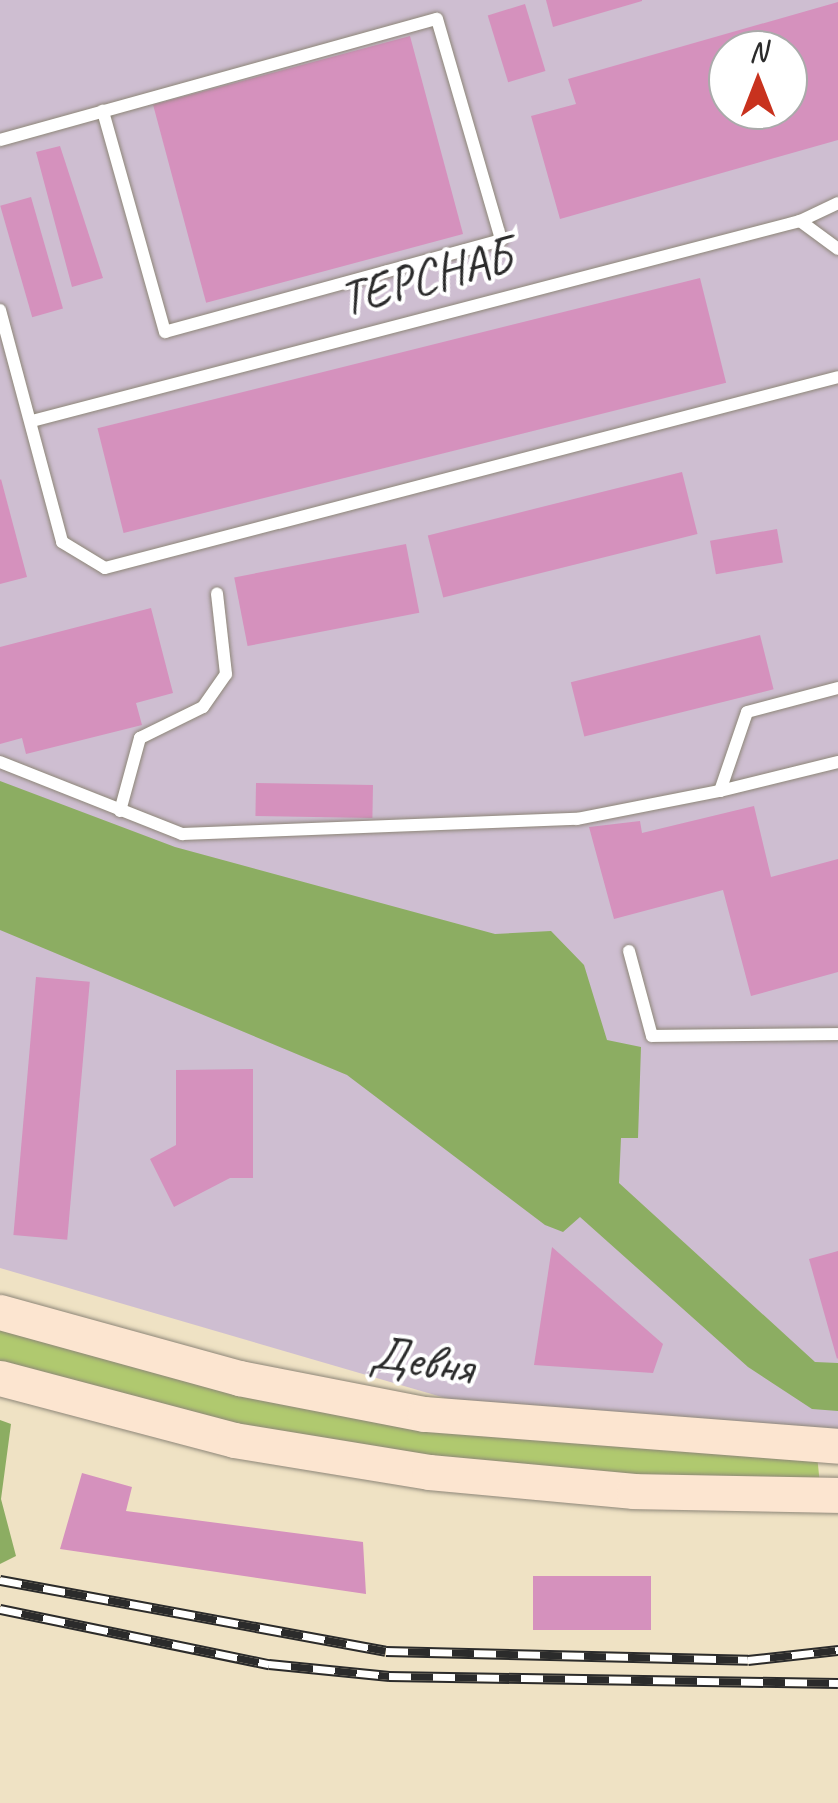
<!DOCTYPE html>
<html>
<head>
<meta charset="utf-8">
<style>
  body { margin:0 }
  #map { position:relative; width:838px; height:1803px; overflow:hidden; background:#efe2c4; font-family:Caveat,sans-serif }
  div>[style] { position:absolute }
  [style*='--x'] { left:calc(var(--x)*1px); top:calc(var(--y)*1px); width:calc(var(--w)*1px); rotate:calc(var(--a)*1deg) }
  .industrial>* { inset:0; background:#cebed1 }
  .green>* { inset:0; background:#b0c96f }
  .forest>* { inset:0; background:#8cad62 }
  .building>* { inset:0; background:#d591bd; transform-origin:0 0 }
  .roads { filter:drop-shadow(0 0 2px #8d8678) drop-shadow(0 0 2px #8d8678) }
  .lane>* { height:12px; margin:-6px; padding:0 6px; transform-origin:6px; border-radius:6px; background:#fff }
  .secondary>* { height:35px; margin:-17.5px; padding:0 17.5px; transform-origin:17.5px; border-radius:17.5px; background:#fce5d0 }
  .rail>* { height:11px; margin-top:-5.5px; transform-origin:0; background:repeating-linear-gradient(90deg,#fff 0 22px,#2b2b2b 0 44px); box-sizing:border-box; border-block:2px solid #2b2b2b }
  span { translate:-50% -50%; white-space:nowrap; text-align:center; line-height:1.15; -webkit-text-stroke:8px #fff; paint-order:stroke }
  .street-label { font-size:50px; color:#2b2b2b }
  .north { position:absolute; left:708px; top:30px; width:100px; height:100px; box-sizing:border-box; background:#fff; border:2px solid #aaa; border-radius:50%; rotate:0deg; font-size:28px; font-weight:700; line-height:40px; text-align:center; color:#2b2b2b }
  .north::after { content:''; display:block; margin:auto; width:35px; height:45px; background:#c8321e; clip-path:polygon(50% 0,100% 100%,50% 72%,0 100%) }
</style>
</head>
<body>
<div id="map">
  <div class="industrial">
    <i style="clip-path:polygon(evenodd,0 0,838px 0,838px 1452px,452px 1400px,0 1268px,0 0,728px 50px,788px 50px,788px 110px,728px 110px,728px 50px)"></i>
  </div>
  <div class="green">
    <i style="clip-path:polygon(0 1312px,239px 1378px,816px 1445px,821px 1495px,429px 1472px,0 1378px)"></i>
  </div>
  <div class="forest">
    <i style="clip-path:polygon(0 781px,175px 847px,495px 934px,551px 931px,584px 965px,607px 1040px,641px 1047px,638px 1138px,621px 1138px,619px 1183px,815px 1362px,838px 1363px,838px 1411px,812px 1409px,748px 1367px,580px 1217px,563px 1232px,545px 1225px,347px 1075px,0 930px)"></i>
    <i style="clip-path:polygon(0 1420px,11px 1424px,1px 1499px,16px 1556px,0 1564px)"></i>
  </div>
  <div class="building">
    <i style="clip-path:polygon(546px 0,642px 0,642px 1px,553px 27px)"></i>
    <i style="clip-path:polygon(evenodd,838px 2px,838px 140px,560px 219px,531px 116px,576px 104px,568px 79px,838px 2px,728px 50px,788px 50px,788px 110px,728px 110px,728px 50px)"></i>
    <i style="left:525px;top:4px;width:70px;height:39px;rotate:73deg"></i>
    <i style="left:410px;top:36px;width:205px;height:266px;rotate:75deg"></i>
    <i style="clip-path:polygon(60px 146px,103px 278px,72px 287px,36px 152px)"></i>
    <i style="left:31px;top:197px;width:116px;height:32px;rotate:74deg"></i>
    <i style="left:700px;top:278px;width:108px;height:621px;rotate:76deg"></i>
    <i style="left:682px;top:472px;width:64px;height:262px;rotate:76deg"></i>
    <i style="clip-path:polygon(1px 479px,27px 577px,0 584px,0 480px)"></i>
    <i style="left:777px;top:529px;width:34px;height:68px;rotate:80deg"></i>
    <i style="left:406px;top:544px;width:70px;height:175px;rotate:79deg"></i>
    <i style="clip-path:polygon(151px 608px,173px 693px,136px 703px,142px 725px,26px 754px,22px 738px,0 744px,0 647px)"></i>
    <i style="left:760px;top:635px;width:56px;height:195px;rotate:76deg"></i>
    <i style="left:256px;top:783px;width:117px;height:33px;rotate:1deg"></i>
    <i style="clip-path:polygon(754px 806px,771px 877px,838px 859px,838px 972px,751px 996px,723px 890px,614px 919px,589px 827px,640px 821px,642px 833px)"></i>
    <i style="left:36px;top:977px;width:54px;height:259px;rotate:5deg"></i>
    <i style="clip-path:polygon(253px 1069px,253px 1178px,230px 1178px,174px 1207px,150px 1159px,176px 1145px,176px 1070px)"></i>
    <i style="clip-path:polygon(552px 1247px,663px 1344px,653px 1373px,534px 1365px)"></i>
    <i style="clip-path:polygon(838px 1251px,838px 1358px,837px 1359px,809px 1259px)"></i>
    <i style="clip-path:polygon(82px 1473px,132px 1487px,126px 1511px,363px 1542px,366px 1594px,60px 1549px)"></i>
    <i style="left:533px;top:1576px;width:118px;height:54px"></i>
  </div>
  <div class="roads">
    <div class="lane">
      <i style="--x:0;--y:140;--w:453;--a:-15.5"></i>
      <i style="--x:437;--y:19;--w:230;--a:73.8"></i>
      <i style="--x:501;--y:240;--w:348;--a:164.7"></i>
      <i style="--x:165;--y:332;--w:230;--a:-105.7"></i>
      <i style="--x:800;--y:221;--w:47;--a:36.4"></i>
      <i style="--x:0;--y:310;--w:240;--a:75"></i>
      <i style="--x:62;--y:542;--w:50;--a:31.2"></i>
      <i style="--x:105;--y:568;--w:757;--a:-14.6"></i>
      <i style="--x:32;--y:421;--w:794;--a:-14.6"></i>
      <i style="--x:800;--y:221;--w:42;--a:-25.3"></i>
      <i style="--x:0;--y:762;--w:196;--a:21.6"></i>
      <i style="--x:182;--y:834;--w:395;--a:-2.2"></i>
      <i style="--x:577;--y:819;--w:146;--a:-11.1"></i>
      <i style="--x:720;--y:791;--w:83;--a:-71.1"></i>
      <i style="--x:747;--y:712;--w:94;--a:-14.8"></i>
      <i style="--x:720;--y:791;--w:122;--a:-13.8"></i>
      <i style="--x:120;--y:811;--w:76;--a:-74.7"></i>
      <i style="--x:140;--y:738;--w:70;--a:-26.2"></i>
      <i style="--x:203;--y:707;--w:40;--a:-55.1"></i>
      <i style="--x:226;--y:674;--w:81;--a:-96.4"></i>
      <i style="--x:629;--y:951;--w:88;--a:74.9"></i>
      <i style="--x:652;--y:1036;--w:186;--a:-0.6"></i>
    </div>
    <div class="secondary">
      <i style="--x:0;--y:1312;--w:248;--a:15.4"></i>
      <i style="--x:239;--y:1378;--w:189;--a:11"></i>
      <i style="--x:425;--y:1414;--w:414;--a:4.4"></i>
      <i style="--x:0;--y:1378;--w:242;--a:14.8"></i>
      <i style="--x:234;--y:1440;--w:198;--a:9.3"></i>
      <i style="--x:429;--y:1472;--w:206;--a:5.3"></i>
      <i style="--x:634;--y:1491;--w:204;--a:1.1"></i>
    </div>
  </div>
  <div class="rail">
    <i style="--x:0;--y:1580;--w:392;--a:10.4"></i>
    <i style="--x:386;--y:1651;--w:362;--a:1.4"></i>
    <i style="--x:748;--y:1660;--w:91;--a:-6.3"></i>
    <i style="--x:0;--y:1609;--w:275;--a:11.6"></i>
    <i style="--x:269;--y:1664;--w:121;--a:5.7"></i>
    <i style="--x:389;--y:1676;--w:449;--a:0.9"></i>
  </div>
  <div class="street-label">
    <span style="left:426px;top:277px;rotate:-15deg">ТЕРСНАБ</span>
    <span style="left:422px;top:1360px;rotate:9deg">Девня</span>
  </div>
  <div class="north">N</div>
</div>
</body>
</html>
